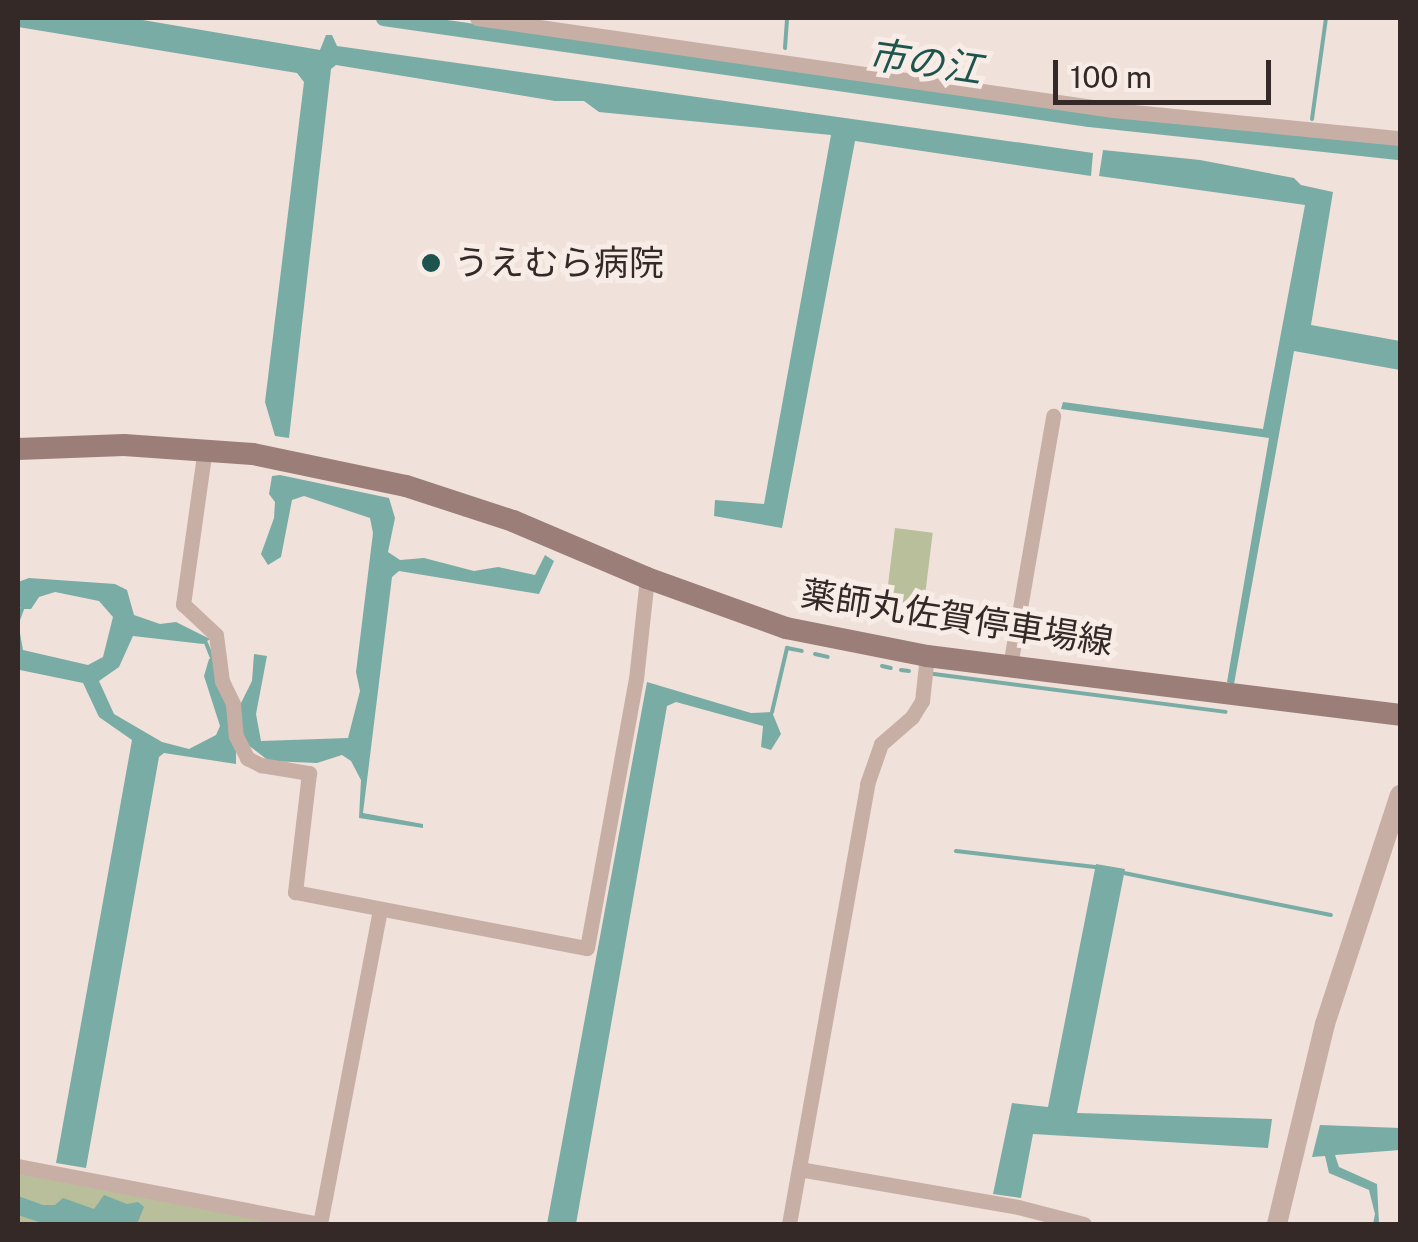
<!DOCTYPE html>
<html>
<head>
<meta charset="utf-8">
<style>
  body { margin:0 }
  #map { position:relative; width:1418px; height:1242px; overflow:hidden; background:#f0e1da; font-family:"Public Sans","Noto Sans JP",sans-serif }
  div>[style] { position:absolute }
  [style*='--x'] { left:calc(var(--x)*1px); top:calc(var(--y)*1px); width:calc(var(--w)*1px); rotate:calc(var(--a)*1deg) }
  .green>* { inset:0; background:#b9bf9a; transform-origin:0 0 }
  .water>* { inset:0; background:#79aca5 }
  .stream>* { height:4px; margin:-2px; padding:0 2px; transform-origin:2px; border-radius:2px; background:#79aca5 }
  .canal>* { height:15px; margin:-7.5px; padding:0 7.5px; transform-origin:7.5px; border-radius:7.5px; background:#79aca5 }
  .minor>* { height:15px; margin:-7.5px; padding:0 7.5px; transform-origin:7.5px; border-radius:7.5px; background:#c8afa6 }
  .tertiary>* { height:20px; margin:-10px; padding:0 10px; transform-origin:10px; border-radius:10px; background:#c8afa6 }
  .secondary>* { height:22px; margin:-11px; padding:0 11px; transform-origin:11px; border-radius:11px; background:#9b7e78 }
  .dots>* { width:28px; height:28px; translate:-50% -50%; box-sizing:border-box; border:5px solid #f8ece6; border-radius:50% }
  span { translate:-50% -50%; white-space:nowrap; text-align:center; line-height:1.15; -webkit-text-stroke:10px #f8ece6; paint-order:stroke }
  .poi-label { font-size:35px; color:#342927 }
  .left { translate:0 -50%; text-align:left }
  .street-label { font-size:35px; color:#342927 }
  .water-label { font-size:38px; color:#1e544e; font-style:italic }
  .frame { position:absolute; inset:0; border:20px solid #342927; pointer-events:none }
  .scale { position:absolute; left:1053px; top:60px; width:218px; height:45px; box-sizing:border-box; border:5px solid #342927; border-top:0; padding-left:12px; font-size:30px; line-height:35px; white-space:nowrap; color:#342927; -webkit-text-stroke:8px #f8ece6; paint-order:stroke }
</style>
</head>
<body>
<div id="map">
  <div class="green">
    <i style="left:895px;top:528px;width:38px;height:89px;rotate:7deg"></i>
    <i style="clip-path:polygon(18px 1172px,297px 1224px,18px 1224px)"></i>
  </div>
  <div class="water">
    <i style="clip-path:polygon(18px 18px,131px 18px,320px 50px,326px 35px,332px 35px,337px 46px,1093px 153px,1091px 176px,855px 141px,782px 528px,714px 516px,715px 500px,764px 504px,831px 135px,599px 112px,584px 101px,555px 101px,336px 65px,331px 69px,289px 438px,275px 436px,265px 402px,304px 82px,297px 73px,18px 27px)"></i>
    <i style="clip-path:polygon(1103px 150px,1200px 160px,1294px 178px,1301px 185px,1333px 192px,1311px 325px,1400px 341px,1400px 370px,1294px 351px,1234px 684px,1227px 682px,1269px 438px,1061px 409px,1063px 402px,1263px 429px,1305px 205px,1099px 176px)"></i>
    <i style="clip-path:polygon(280px 475px,389px 498px,395px 518px,388px 552px,400px 560px,424px 558px,474px 571px,498px 567px,535px 575px,545px 555px,554px 561px,539px 594px,399px 571px,392px 577px,363px 813px,423px 824px,423px 828px,359px 818px,361px 780px,351px 761px,342px 755px,317px 763px,269px 761px,244px 742px,239px 707px,252px 681px,254px 654px,267px 656px,256px 714px,261px 741px,348px 738px,360px 691px,356px 672px,373px 533px,370px 518px,304px 496px,292px 500px,281px 557px,268px 565px,261px 554px,274px 518px,275px 502px,269px 494px,272px 476px)"></i>
    <i style="clip-path:polygon(29px 578px,115px 584px,127px 590px,134px 615px,160px 624px,176px 622px,210px 639px,203px 644px,133px 636px,119px 667px,99px 681px,114px 714px,162px 742px,189px 749px,216px 735px,220px 726px,204px 676px,209px 659px,216px 657px,236px 751px,236px 764px,164px 753px,159px 757px,86px 1168px,56px 1163px,132px 740px,99px 717px,83px 683px,20px 670px,18px 677px,18px 622px,23px 650px,88px 665px,103px 657px,113px 617px,99px 601px,55px 592px,39px 597px,31px 609px,22px 609px,18px 605px,18px 582px)"></i>
    <i style="clip-path:polygon(647px 682px,751px 713px,772px 712px,781px 734px,771px 750px,761px 747px,763px 726px,676px 702px,667px 706px,576px 1224px,547px 1224px)"></i>
    <i style="clip-path:polygon(1096px 864px,1125px 869px,1077px 1113px,1272px 1119px,1268px 1148px,1033px 1134px,1021px 1198px,993px 1194px,1012px 1103px,1048px 1107px)"></i>
    <i style="clip-path:polygon(1320px 1125px,1400px 1128px,1400px 1150px,1335px 1155px,1339px 1167px,1377px 1184px,1379px 1224px,1373px 1224px,1375px 1214px,1369px 1190px,1329px 1173px,1325px 1156px,1312px 1157px)"></i>
    <i style="clip-path:polygon(104px 1195px,127px 1204px,138px 1202px,144px 1207px,137px 1224px,45px 1224px,18px 1215px,18px 1196px,43px 1205px,55px 1205px,63px 1198px,94px 1209px)"></i>
  </div>
  <div class="stream">
    <i style="--x:785;--y:48;--w:30;--a:-86"></i>
    <i style="--x:1312;--y:119;--w:102;--a:-82.1"></i>
    <i style="--x:18;--y:620;--w:12;--a:-70"></i>
    <i style="--x:206;--y:643;--w:16;--a:68"></i>
    <i style="--x:815;--y:654;--w:13;--a:13"></i>
    <i style="--x:882;--y:666;--w:9;--a:13"></i>
    <i style="--x:901;--y:670;--w:8;--a:7"></i>
    <i style="--x:934;--y:674;--w:294;--a:7.4"></i>
    <i style="--x:772;--y:712;--w:66;--a:-76.8"></i>
    <i style="--x:787;--y:648;--w:15;--a:11"></i>
    <i style="--x:956;--y:851;--w:140;--a:6.6"></i>
    <i style="--x:1124;--y:873;--w:211;--a:11.5"></i>
  </div>
  <div class="canal">
    <i style="--x:383;--y:18;--w:713;--a:8.14"></i>
    <i style="--x:1089;--y:119;--w:313;--a:6.1"></i>
  </div>
  <div class="minor">
    <i style="--x:477;--y:18;--w:643;--a:8.23"></i>
    <i style="--x:1113;--y:110;--w:288;--a:5.6"></i>
    <i style="--x:205;--y:448;--w:158;--a:98"></i>
    <i style="--x:183;--y:604;--w:45;--a:43.2"></i>
    <i style="--x:216;--y:635;--w:46;--a:82.6"></i>
    <i style="--x:222;--y:681;--w:25;--a:64"></i>
    <i style="--x:233;--y:704;--w:32;--a:85"></i>
    <i style="--x:236;--y:736;--w:25;--a:63"></i>
    <i style="--x:247;--y:758;--w:16;--a:27"></i>
    <i style="--x:261;--y:765;--w:49;--a:9.5"></i>
    <i style="--x:309;--y:773;--w:120;--a:96.7"></i>
    <i style="--x:295;--y:892;--w:297;--a:10.9"></i>
    <i style="--x:587;--y:948;--w:273;--a:-79.7"></i>
    <i style="--x:636;--y:679;--w:102;--a:-83.8"></i>
    <i style="--x:1010;--y:666;--w:254;--a:-80.2"></i>
    <i style="--x:18;--y:1166;--w:306;--a:10.9"></i>
    <i style="--x:799;--y:1169;--w:222;--a:9.8"></i>
    <i style="--x:1018;--y:1207;--w:68;--a:14.4"></i>
    <i style="--x:320;--y:1224;--w:320;--a:-79.2"></i>
    <i style="--x:789;--y:1224;--w:447;--a:-79.9"></i>
    <i style="--x:867;--y:784;--w:42;--a:-70.7"></i>
    <i style="--x:881;--y:744;--w:41;--a:-41.1"></i>
    <i style="--x:912;--y:717;--w:19;--a:-58"></i>
    <i style="--x:922;--y:701;--w:45;--a:-83.7"></i>
  </div>
  <div class="tertiary">
    <i style="--x:1277;--y:1224;--w:206;--a:-76.5"></i>
    <i style="--x:1325;--y:1024;--w:241;--a:-71.9"></i>
  </div>
  <div class="secondary">
    <i style="--x:18;--y:449;--w:106;--a:-2.2"></i>
    <i style="--x:124;--y:445;--w:129;--a:4"></i>
    <i style="--x:253;--y:454;--w:156;--a:11.8"></i>
    <i style="--x:406;--y:486;--w:113;--a:18.1"></i>
    <i style="--x:513;--y:521;--w:146;--a:23"></i>
    <i style="--x:647;--y:578;--w:148;--a:19.8"></i>
    <i style="--x:786;--y:628;--w:144;--a:11.2"></i>
    <i style="--x:927;--y:656;--w:477;--a:7.1"></i>
  </div>
  <div class="dots">
    <i style="left:431px;top:263px;background:#1e544e"></i>
  </div>
  <div class="poi-label">
    <span class="left" style="left:454px;top:263px">うえむら病院</span>
  </div>
  <div class="street-label">
    <span style="left:957px;top:618px;rotate:9deg">薬師丸佐賀停車場線</span>
  </div>
  <div class="water-label">
    <span style="left:925px;top:62px;rotate:8deg">市の江</span>
  </div>
  <div class="frame"></div>
  <div class="scale">100 m</div>
</div>
</body>
</html>
